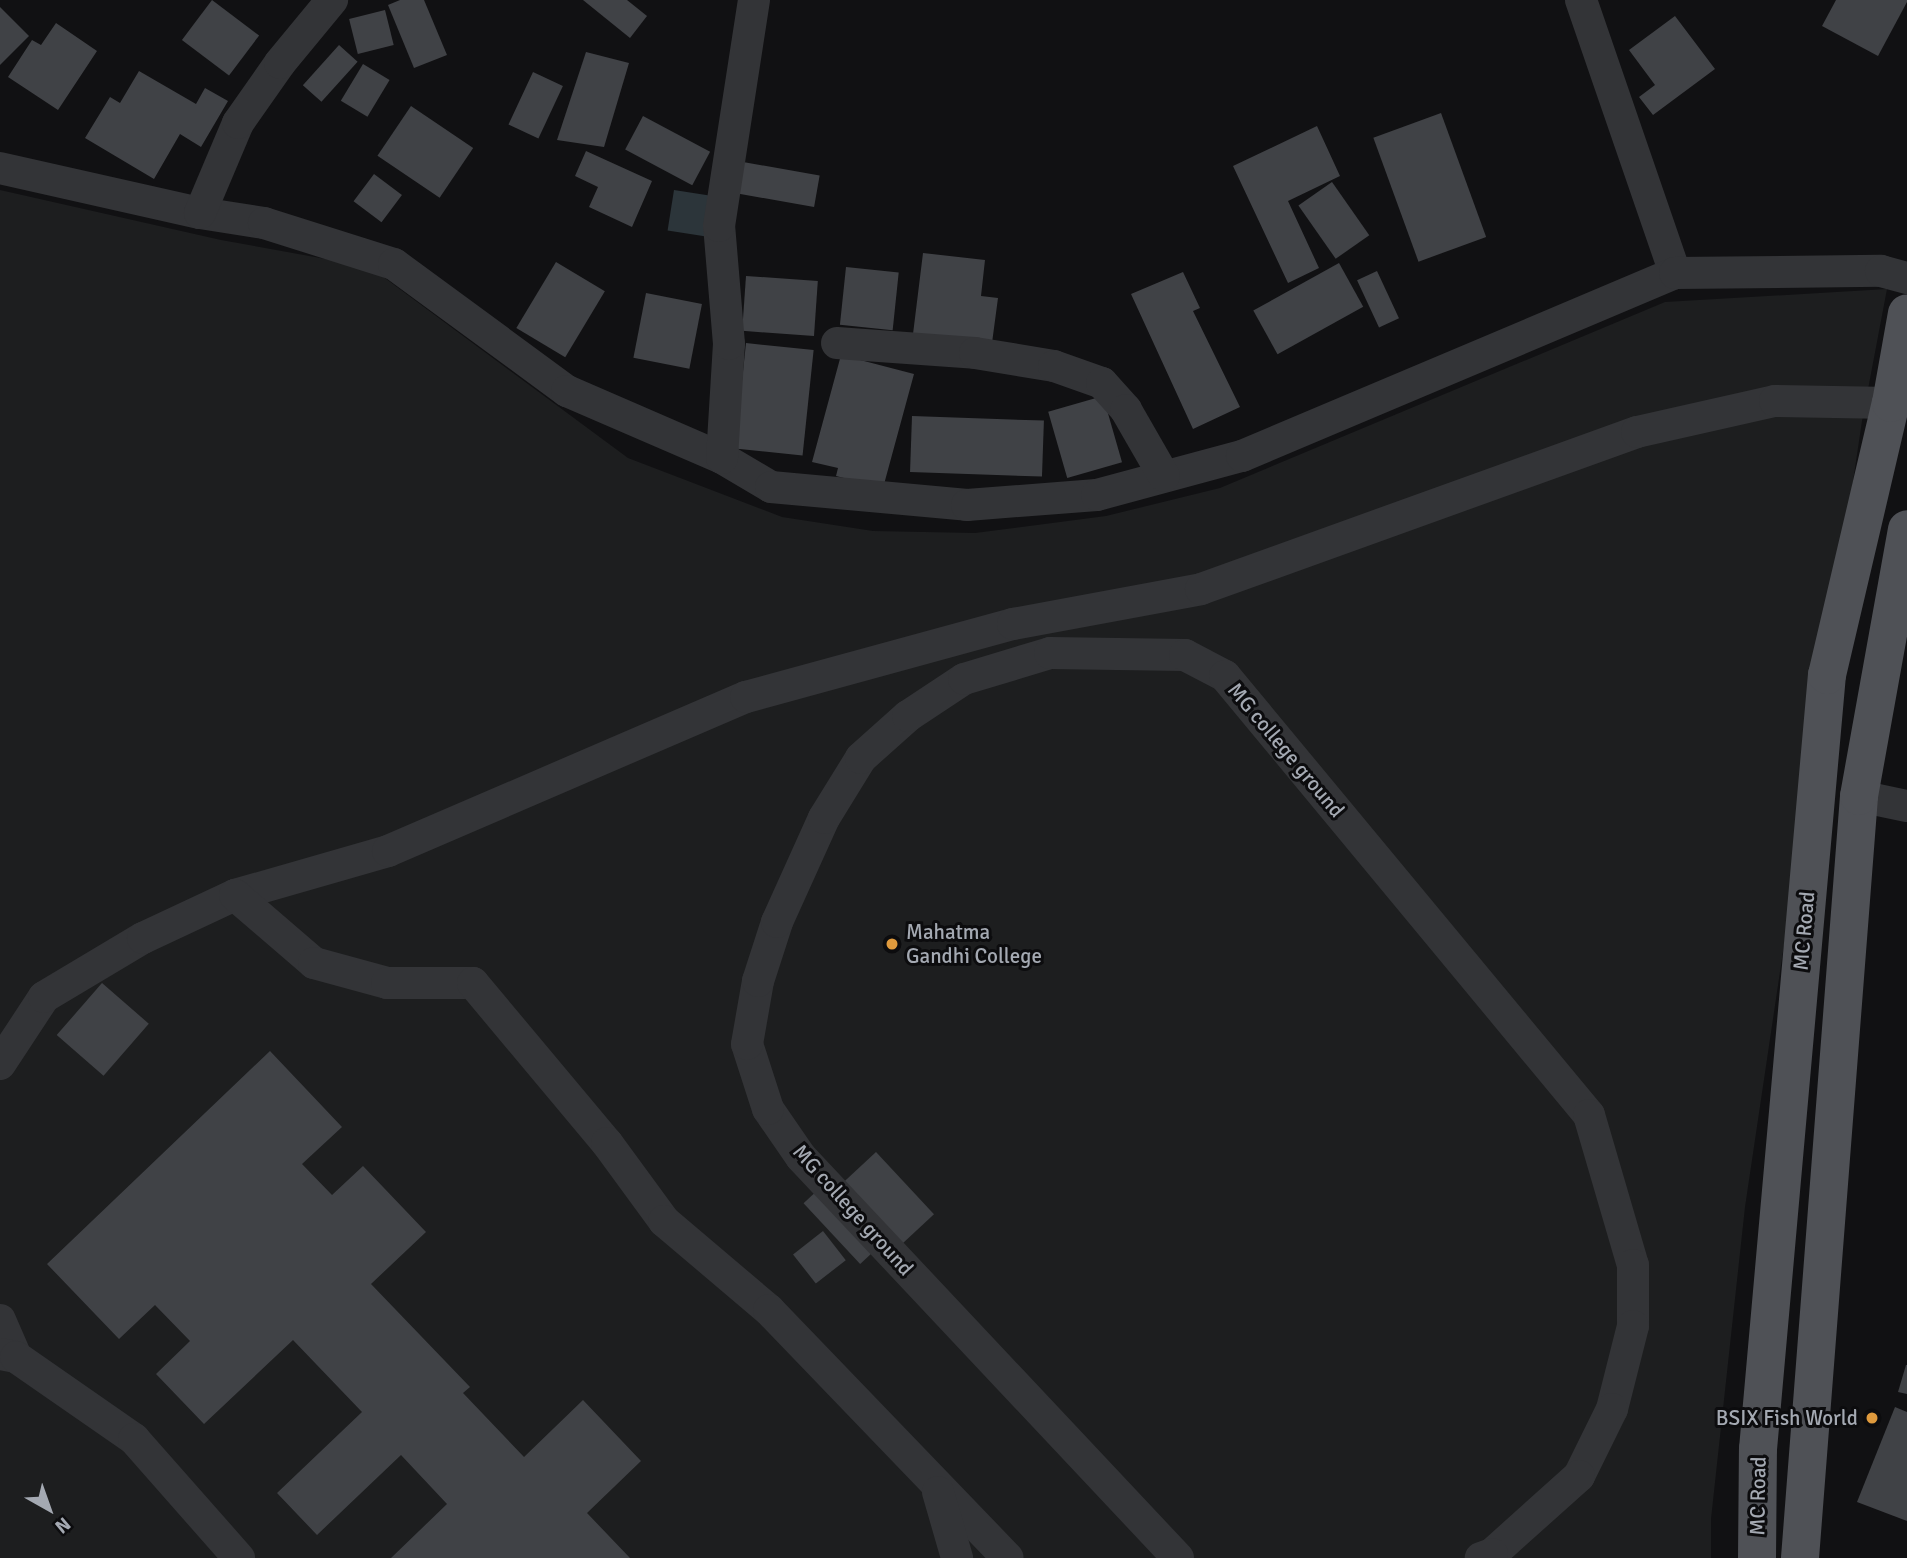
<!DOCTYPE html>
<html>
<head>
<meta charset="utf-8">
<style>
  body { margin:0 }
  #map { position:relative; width:1907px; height:1558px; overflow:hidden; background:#111113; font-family:Signika,sans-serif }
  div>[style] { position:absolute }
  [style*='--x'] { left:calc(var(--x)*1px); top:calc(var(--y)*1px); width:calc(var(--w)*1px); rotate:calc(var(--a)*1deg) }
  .built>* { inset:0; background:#1d1e1f }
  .water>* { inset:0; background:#2c353a; transform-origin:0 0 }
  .building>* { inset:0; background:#404246; transform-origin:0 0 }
  .minor>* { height:32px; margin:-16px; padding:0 16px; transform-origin:16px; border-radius:16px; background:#333437 }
  .primary>* { height:38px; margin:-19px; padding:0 19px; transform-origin:19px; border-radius:19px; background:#4f5156 }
  .dots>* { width:19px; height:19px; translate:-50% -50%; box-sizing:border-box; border:4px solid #0c0c0e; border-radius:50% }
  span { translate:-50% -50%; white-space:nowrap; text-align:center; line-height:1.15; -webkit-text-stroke:6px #0c0c0e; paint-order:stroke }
  .street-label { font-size:21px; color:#a4a9b2 }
  .poi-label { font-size:21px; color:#a4a9b2 }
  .left { translate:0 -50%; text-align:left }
  .right { translate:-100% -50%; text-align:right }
  .north { position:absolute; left:14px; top:1474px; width:70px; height:70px; -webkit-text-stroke:5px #0c0c0e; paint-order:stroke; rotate:140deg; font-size:19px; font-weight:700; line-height:28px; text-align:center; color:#a4a9b2 }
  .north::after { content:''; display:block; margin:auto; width:24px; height:32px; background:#a4a9b2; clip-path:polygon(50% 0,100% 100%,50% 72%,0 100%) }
</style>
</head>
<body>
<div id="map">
  <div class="built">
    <i style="clip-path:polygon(0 190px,221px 240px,370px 267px,628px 458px,782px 517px,873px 531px,975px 533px,1106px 516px,1220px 488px,1665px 302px,1887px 289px,1862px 421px,1745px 1207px,1711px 1519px,1711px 1558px,0 1558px)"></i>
  </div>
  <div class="water">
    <i style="left:674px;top:190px;width:39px;height:41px;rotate:9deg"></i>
  </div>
  <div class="building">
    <i style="left:212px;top:0;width:59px;height:50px;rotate:37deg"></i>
    <i style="clip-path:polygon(400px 0,424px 0,447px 55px,414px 68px,388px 5px)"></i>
    <i style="clip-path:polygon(583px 0,627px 0,647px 16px,630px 38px)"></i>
    <i style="clip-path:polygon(1836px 0,1907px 0,1907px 2px,1878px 56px,1822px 26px)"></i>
    <i style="clip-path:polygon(0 7px,29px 36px,0 65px)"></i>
    <i style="left:385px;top:10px;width:36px;height:37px;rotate:76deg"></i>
    <i style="clip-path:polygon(1675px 16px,1715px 69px,1653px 115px,1639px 97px,1655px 85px,1629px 50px)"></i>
    <i style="clip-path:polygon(56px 23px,97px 51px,58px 110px,8px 77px,32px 40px,41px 45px)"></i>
    <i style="left:339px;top:45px;width:25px;height:54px;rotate:42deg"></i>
    <i style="clip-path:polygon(586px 52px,629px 63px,604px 147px,557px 140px)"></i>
    <i style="left:363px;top:64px;width:31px;height:43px;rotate:31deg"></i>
    <i style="clip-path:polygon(139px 71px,196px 104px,205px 88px,228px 101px,201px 147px,180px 134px,154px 179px,85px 138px,110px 97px,120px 103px)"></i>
    <i style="left:533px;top:72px;width:33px;height:58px;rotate:25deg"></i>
    <i style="left:411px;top:106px;width:75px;height:60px;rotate:34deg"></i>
    <i style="left:1441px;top:113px;width:132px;height:72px;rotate:70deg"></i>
    <i style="left:643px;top:116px;width:76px;height:38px;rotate:28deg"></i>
    <i style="clip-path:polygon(1317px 126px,1340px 176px,1288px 201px,1319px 268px,1288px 283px,1233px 166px)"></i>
    <i style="clip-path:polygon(586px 151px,652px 181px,632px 227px,589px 207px,598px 187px,575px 176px)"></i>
    <i style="left:732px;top:160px;width:89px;height:32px;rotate:10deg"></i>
    <i style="left:374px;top:174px;width:35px;height:34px;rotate:37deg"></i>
    <i style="left:1332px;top:182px;width:65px;height:41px;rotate:55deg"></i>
    <i style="clip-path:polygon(923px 253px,985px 260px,981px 296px,998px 298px,992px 343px,913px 334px)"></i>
    <i style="left:556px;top:262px;width:57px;height:77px;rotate:31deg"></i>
    <i style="left:1339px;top:263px;width:50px;height:98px;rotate:61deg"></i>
    <i style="left:846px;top:267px;width:53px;height:58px;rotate:6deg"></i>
    <i style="left:1377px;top:271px;width:52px;height:22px;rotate:65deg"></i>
    <i style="clip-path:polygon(1183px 272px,1200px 308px,1193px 311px,1240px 407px,1193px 429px,1131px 294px)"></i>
    <i style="left:746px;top:276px;width:72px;height:55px;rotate:4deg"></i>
    <i style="left:646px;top:293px;width:57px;height:66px;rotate:11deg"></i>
    <i style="left:746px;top:343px;width:68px;height:106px;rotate:6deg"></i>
    <i style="clip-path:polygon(841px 355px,914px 374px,883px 488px,836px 476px,838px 468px,812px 462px)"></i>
    <i style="left:1103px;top:396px;width:69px;height:57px;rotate:74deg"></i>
    <i style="left:912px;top:416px;width:132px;height:56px;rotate:2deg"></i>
    <i style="left:102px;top:983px;width:62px;height:69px;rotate:41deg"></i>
    <i style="clip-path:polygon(270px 1051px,342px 1127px,302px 1164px,332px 1195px,363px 1166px,426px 1232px,371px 1284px,470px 1387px,463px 1393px,524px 1457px,583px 1400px,641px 1461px,587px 1513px,630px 1558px,391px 1558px,447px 1504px,401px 1455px,317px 1535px,277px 1493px,362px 1412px,293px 1340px,204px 1424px,156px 1374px,190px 1341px,155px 1305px,119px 1339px,47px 1264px)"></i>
    <i style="left:876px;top:1152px;width:85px;height:43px;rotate:47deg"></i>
    <i style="left:835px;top:1174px;width:83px;height:43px;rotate:47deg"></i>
    <i style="left:823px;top:1231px;width:37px;height:38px;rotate:52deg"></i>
    <i style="clip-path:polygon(1906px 1365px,1907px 1365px,1907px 1394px,1898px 1392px)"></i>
    <i style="clip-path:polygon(1895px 1407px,1907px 1412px,1907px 1521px,1857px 1502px)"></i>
  </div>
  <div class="minor">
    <i style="--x:1581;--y:0;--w:289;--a:71"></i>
    <i style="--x:0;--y:168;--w:205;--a:12.7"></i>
    <i style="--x:200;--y:213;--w:65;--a:8.9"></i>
    <i style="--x:264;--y:223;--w:136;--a:17.5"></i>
    <i style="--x:394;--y:264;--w:215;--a:36.3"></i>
    <i style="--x:567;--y:391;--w:169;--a:23.4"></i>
    <i style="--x:722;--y:458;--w:57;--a:30.6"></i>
    <i style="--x:771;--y:487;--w:197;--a:5.2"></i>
    <i style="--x:967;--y:505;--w:130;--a:-4.4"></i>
    <i style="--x:1097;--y:495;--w:150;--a:-15.1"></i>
    <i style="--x:1242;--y:456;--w:470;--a:-22.9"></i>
    <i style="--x:1675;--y:273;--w:206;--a:-0.6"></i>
    <i style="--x:1881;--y:271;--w:27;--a:15"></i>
    <i style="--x:200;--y:213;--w:98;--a:-67.1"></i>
    <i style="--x:238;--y:123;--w:73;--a:-55"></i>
    <i style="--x:280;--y:63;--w:82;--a:-50.5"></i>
    <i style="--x:837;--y:343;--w:138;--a:4.1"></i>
    <i style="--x:975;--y:353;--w:80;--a:9.3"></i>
    <i style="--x:1054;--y:366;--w:51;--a:19.5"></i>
    <i style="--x:1102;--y:383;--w:36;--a:48"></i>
    <i style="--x:1126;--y:410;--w:76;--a:60.1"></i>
    <i style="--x:722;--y:458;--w:114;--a:-86.5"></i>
    <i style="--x:729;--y:344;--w:118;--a:-94.8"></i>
    <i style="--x:719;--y:226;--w:229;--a:-81.2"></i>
    <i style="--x:1859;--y:796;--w:49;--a:11.8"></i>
    <i style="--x:235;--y:895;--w:159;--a:-16"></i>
    <i style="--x:388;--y:851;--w:390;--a:-23.3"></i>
    <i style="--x:746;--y:697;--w:277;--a:-15.3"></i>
    <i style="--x:1013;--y:624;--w:191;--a:-10.5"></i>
    <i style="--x:1201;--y:589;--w:463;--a:-19.8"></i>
    <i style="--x:1637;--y:432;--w:141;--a:-12.7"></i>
    <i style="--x:1775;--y:401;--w:116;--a:1"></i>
    <i style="--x:0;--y:1064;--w:80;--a:-56.7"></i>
    <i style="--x:44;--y:997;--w:115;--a:-30.8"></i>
    <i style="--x:143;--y:938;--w:102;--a:-25.1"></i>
    <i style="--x:235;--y:895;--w:104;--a:40.7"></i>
    <i style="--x:314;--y:963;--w:76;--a:15.3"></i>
    <i style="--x:387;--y:983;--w:86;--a:0"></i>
    <i style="--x:473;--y:983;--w:209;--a:50.1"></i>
    <i style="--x:607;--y:1143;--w:97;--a:53.8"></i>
    <i style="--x:664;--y:1221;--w:138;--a:40.3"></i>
    <i style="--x:769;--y:1310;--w:344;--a:46.1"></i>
    <i style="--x:0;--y:1320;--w:40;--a:66.6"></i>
    <i style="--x:16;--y:1357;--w:16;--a:-169"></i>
    <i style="--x:16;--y:1357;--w:144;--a:34.8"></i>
    <i style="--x:134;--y:1439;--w:159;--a:48.6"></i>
    <i style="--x:938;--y:1492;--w:69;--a:73.9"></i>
    <i style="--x:1178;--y:1558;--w:550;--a:-133.23"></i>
    <i style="--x:801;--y:1157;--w:58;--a:-124.5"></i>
    <i style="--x:768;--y:1109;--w:68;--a:-107.9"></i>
    <i style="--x:747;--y:1044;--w:64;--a:-80.1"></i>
    <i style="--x:758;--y:981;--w:62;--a:-72.1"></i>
    <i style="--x:777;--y:922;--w:114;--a:-65.7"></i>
    <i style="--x:824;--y:818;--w:70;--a:-58.3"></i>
    <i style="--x:861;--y:758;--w:63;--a:-41.8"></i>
    <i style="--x:908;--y:716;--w:67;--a:-33.5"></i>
    <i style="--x:964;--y:679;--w:90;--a:-16.8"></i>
    <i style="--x:1050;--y:653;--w:135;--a:0.8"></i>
    <i style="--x:1185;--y:655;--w:45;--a:27.7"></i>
    <i style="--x:1225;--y:676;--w:570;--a:50.34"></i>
    <i style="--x:1589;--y:1115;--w:156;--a:73.7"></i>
    <i style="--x:1633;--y:1265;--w:61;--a:90"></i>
    <i style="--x:1633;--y:1326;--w:86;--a:104.2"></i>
    <i style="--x:1612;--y:1409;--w:75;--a:116.2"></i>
    <i style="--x:1579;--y:1476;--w:117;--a:138.1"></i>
    <i style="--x:1492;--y:1554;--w:12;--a:160"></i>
  </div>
  <div class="primary">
    <i style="--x:1757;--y:1558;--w:109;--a:-89.5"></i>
    <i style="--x:1758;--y:1449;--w:777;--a:-84.91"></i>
    <i style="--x:1827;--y:675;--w:279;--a:-76.8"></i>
    <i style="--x:1891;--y:403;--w:91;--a:-79.9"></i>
    <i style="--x:1800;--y:1558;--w:764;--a:-85.57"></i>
    <i style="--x:1859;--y:796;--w:271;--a:-79.8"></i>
  </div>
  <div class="dots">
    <i style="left:892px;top:944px;background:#df9a3d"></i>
    <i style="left:1872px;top:1418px;background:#df9a3d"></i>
  </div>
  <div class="street-label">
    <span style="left:1286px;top:750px;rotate:50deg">MG college ground</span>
    <span style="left:1804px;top:931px;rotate:-85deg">MC Road</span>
    <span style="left:853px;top:1210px;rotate:48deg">MG college ground</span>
    <span style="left:1758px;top:1496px;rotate:-89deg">MC Road</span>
  </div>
  <div class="poi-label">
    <span class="left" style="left:906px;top:944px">Mahatma<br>Gandhi College</span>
    <span class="right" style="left:1858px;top:1418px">BSIX Fish World</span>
  </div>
  <div class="north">N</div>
</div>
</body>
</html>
